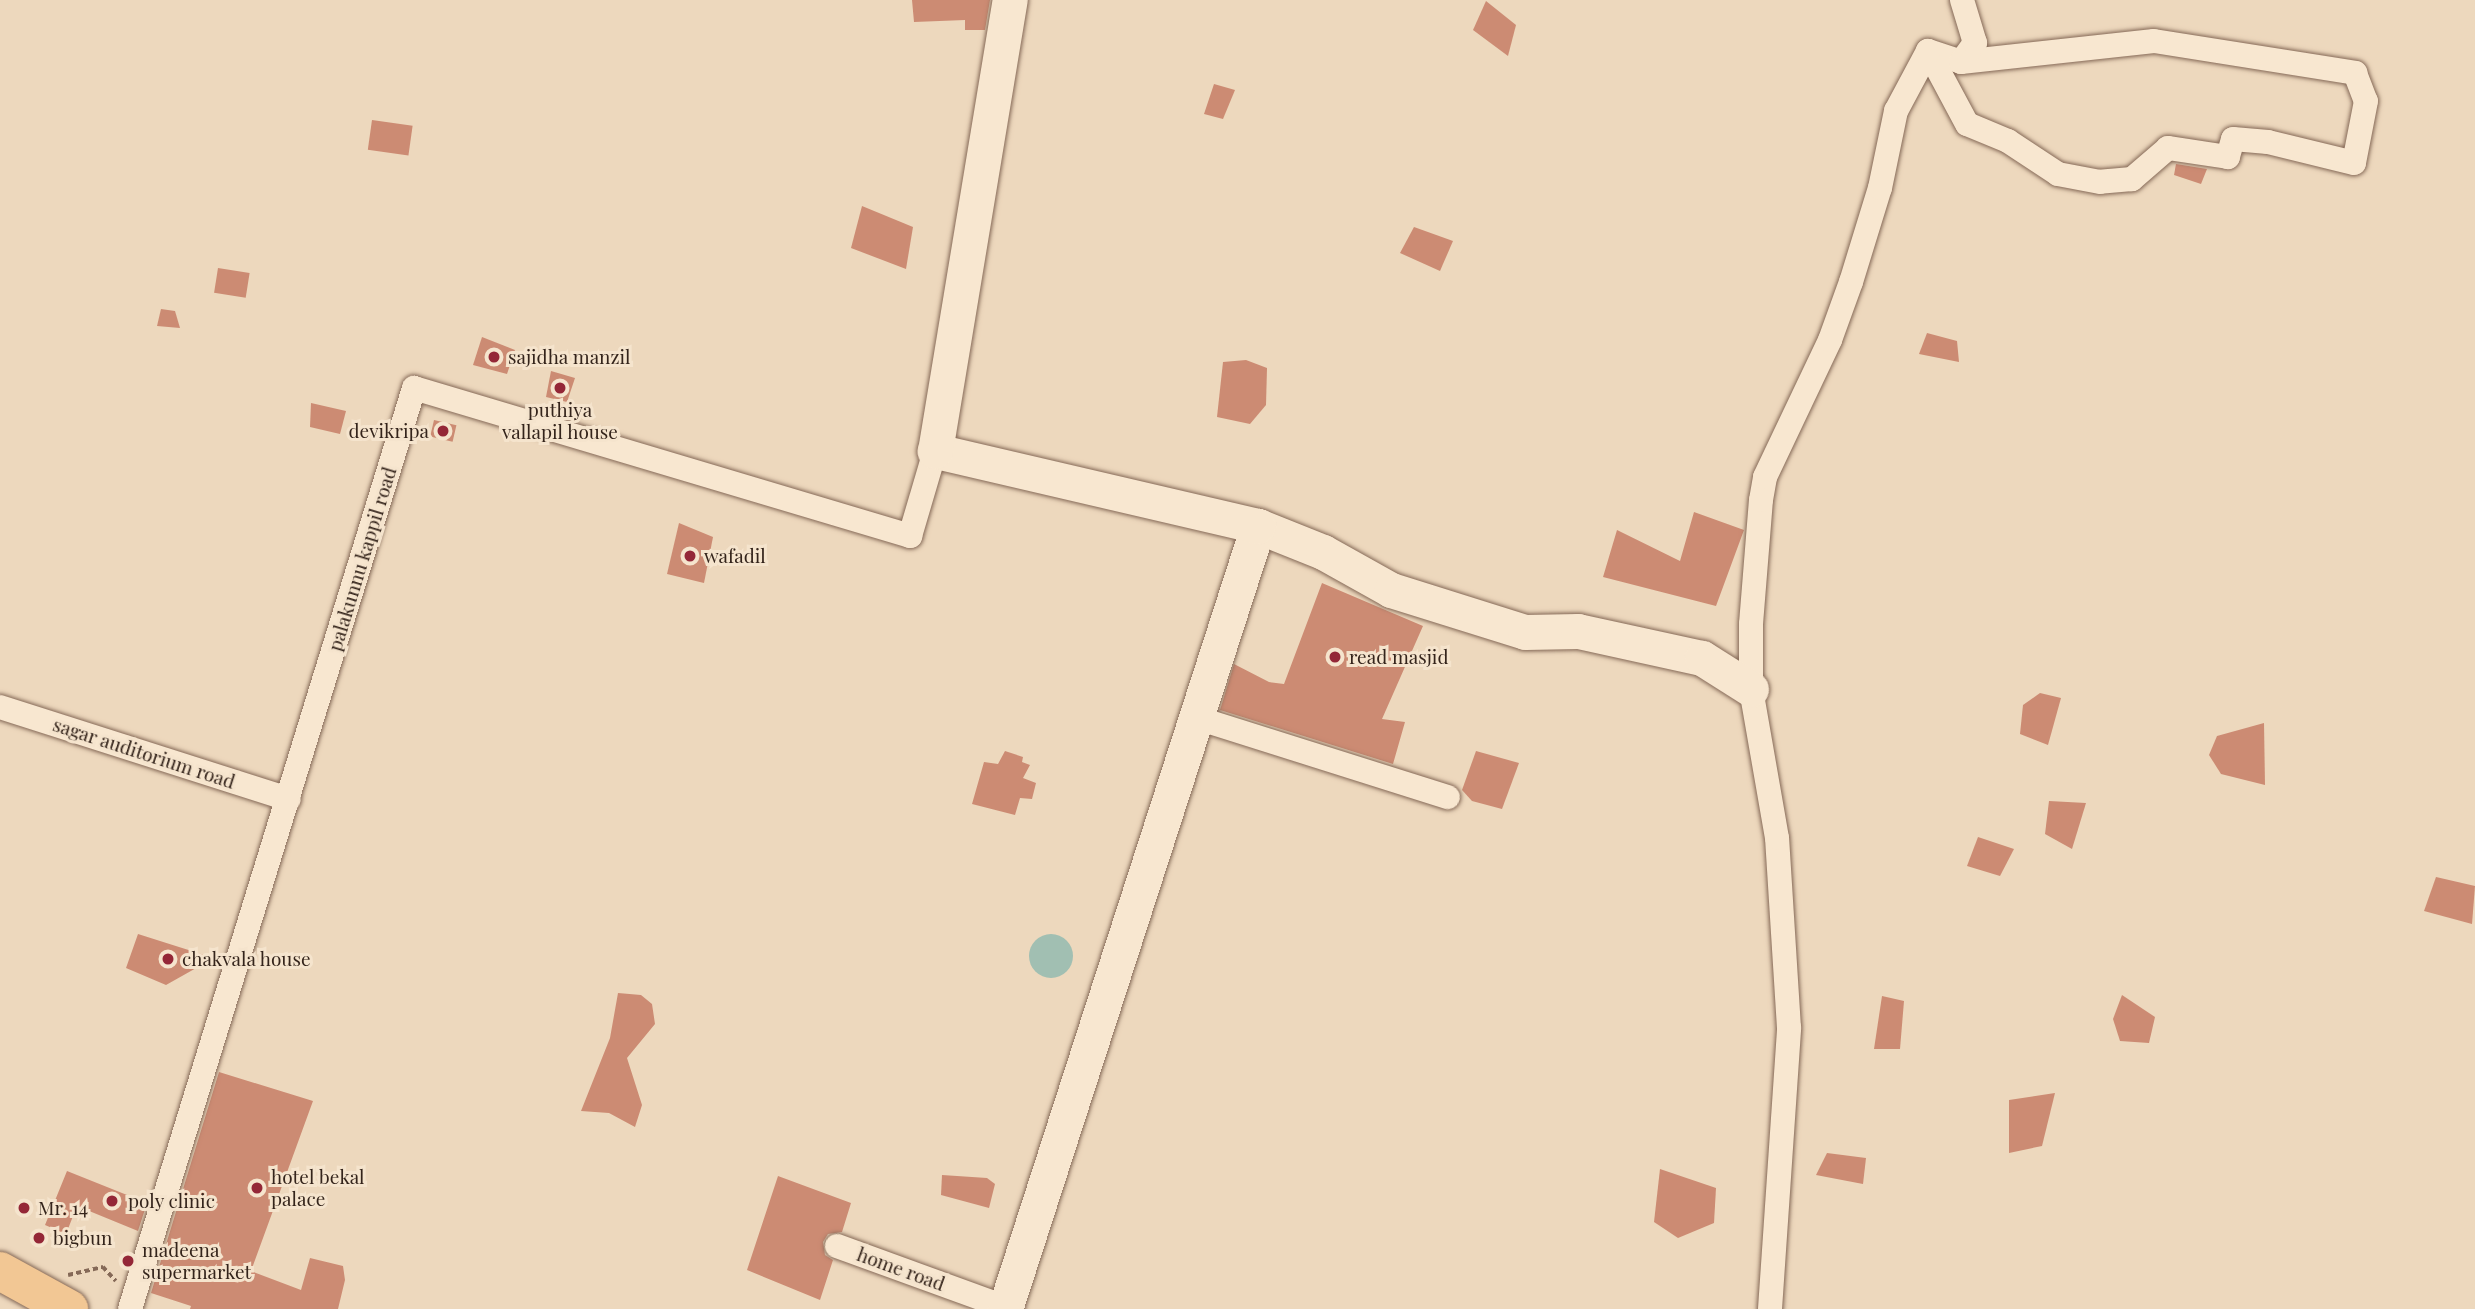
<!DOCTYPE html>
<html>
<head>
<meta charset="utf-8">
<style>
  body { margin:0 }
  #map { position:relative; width:2475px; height:1309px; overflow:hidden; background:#edd8bd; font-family:"Playfair Display",serif }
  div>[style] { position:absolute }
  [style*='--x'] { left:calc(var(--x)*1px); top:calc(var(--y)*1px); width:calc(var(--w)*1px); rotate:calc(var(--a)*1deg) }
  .water>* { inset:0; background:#a1bfb2 }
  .round { border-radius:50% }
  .building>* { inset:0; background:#cc8b73; transform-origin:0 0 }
  .path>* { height:3.5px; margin-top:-1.75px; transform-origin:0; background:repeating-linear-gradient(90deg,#856957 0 5px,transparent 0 8.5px) }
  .roads { filter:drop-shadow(0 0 2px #856957) drop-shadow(0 0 2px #856957) }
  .street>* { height:24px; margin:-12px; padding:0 12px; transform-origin:12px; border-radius:12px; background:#f8e7d0 }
  .secondary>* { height:35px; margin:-17.5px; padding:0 17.5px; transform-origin:17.5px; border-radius:17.5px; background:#f8e7d0 }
  .primary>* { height:38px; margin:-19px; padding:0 19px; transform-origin:19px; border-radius:19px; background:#f2c794 }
  .dots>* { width:19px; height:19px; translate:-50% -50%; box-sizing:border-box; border:4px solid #f5e4cd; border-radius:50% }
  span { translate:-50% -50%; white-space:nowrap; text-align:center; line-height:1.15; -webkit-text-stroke:6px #f5e4cd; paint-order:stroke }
  .poi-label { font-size:19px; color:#34241b }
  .left { translate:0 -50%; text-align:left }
  .right { translate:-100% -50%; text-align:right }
  .street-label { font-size:19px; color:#34241b }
</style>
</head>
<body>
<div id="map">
  <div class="water">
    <i class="round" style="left:1029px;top:934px;width:44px;height:44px"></i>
  </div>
  <div class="building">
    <i style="clip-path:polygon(912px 0,990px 0,985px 30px,965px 30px,965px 20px,914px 22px)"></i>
    <i style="clip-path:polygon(1486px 1px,1516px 25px,1508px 56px,1473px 30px)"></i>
    <i style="clip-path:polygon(1214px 84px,1235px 90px,1223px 119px,1204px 114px)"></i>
    <i style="left:372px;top:120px;width:41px;height:30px;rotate:8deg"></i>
    <i style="clip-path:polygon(2176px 164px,2207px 169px,2201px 184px,2174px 175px)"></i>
    <i style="clip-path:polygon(862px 206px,913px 227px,906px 269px,851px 248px)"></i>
    <i style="clip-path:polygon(1414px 227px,1453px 241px,1440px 271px,1400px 253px)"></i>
    <i style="left:218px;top:268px;width:32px;height:25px;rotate:9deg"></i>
    <i style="clip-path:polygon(161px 309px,175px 311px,180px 328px,157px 326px)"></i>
    <i style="clip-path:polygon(1927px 333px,1957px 341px,1959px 362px,1919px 354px)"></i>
    <i style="clip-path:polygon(482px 337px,515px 350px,507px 374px,473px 365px)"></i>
    <i style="clip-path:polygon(1246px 360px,1267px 368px,1266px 405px,1250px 424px,1217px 417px,1223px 362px)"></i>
    <i style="clip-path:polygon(551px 371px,575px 378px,567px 402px,546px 397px)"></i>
    <i style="clip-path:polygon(311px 403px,346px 411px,340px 434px,310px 427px)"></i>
    <i style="left:434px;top:420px;width:23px;height:17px;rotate:13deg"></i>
    <i style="clip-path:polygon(1694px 512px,1744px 530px,1716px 606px,1603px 577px,1617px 530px,1680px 561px)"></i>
    <i style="clip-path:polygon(679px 523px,713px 537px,704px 583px,667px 574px)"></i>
    <i style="clip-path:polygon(1322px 583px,1423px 626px,1382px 719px,1405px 722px,1393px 764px,1220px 710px,1234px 664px,1269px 682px,1284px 684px)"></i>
    <i style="clip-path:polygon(2040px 693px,2061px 698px,2048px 745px,2020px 734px,2023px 705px)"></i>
    <i style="clip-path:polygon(2264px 723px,2265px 785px,2221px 774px,2209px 755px,2217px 736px)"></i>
    <i style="clip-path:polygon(1005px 751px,1023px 757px,1022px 762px,1030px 765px,1023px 778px,1036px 783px,1032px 799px,1020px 798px,1015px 815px,972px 804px,984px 762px,998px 764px)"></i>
    <i style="clip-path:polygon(1476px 751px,1519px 763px,1502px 809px,1472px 801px,1462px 790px)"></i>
    <i style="clip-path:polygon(2049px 801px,2086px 803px,2072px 849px,2045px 834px)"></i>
    <i style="clip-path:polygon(1978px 837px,2014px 849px,2000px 876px,1967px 866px)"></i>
    <i style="clip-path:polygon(2436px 877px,2475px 886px,2472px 924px,2424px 911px)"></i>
    <i style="clip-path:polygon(138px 934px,179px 947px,214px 958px,166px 985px,126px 968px)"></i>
    <i style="clip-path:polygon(618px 993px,641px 995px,652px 1004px,655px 1024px,627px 1058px,642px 1105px,635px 1127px,609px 1113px,581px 1111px,610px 1038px)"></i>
    <i style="clip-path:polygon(2122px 995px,2155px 1017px,2149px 1043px,2120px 1041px,2113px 1019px)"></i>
    <i style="clip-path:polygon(1882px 996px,1904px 1001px,1900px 1049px,1874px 1049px)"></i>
    <i style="clip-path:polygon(219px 1072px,313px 1101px,251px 1271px,301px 1290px,310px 1258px,343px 1266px,345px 1280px,338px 1309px,190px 1309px,191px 1306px,151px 1293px)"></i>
    <i style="clip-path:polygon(2055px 1093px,2042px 1146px,2009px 1153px,2009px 1100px)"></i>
    <i style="clip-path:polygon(1827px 1153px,1866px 1158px,1863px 1184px,1816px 1175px)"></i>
    <i style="clip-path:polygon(1660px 1169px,1716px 1188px,1714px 1223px,1678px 1238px,1654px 1222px)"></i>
    <i style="clip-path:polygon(67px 1171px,147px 1203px,138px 1231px,77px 1206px,66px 1234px,45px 1225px)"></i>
    <i style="clip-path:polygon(942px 1175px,987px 1178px,995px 1184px,989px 1208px,941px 1195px)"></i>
    <i style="clip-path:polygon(778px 1176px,851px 1203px,842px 1232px,828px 1234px,823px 1242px,825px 1255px,833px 1260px,820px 1300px,747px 1270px)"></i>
  </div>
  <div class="path">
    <i style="--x:68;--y:1275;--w:36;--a:-13"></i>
    <i style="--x:103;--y:1267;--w:19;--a:47"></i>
  </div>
  <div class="roads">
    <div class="street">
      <i style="--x:2154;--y:41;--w:204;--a:9"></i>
      <i style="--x:2355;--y:73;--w:30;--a:69"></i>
      <i style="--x:2366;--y:101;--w:63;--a:101"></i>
      <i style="--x:2354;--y:163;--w:89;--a:-166.3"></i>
      <i style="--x:2268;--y:142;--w:35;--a:-175"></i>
      <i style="--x:2233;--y:139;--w:19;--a:106"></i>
      <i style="--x:2228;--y:157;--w:61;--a:-171.5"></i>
      <i style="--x:2168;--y:148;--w:48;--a:139.3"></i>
      <i style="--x:2132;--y:179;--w:32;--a:175"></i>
      <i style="--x:2100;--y:182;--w:43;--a:-169.2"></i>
      <i style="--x:2058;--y:174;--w:60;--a:-146.6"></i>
      <i style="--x:2008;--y:141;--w:44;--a:-157.5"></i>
      <i style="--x:1967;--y:124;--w:83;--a:-118.1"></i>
      <i style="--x:1928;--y:51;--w:35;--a:18"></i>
      <i style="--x:1961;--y:62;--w:194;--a:-6.2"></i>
      <i style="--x:1961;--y:62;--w:24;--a:-54"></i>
      <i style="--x:1975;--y:43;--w:45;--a:-106.8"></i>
      <i style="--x:0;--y:707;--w:303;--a:17.7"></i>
      <i style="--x:1197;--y:718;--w:263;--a:17.5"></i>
      <i style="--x:837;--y:1246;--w:179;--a:20"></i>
      <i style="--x:130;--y:1309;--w:964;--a:-72.86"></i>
      <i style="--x:414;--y:388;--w:518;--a:16.61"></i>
      <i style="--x:910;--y:536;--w:89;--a:-73.6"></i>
      <i style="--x:1770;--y:1309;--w:282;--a:-86.1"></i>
      <i style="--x:1789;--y:1028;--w:190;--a:-93.6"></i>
      <i style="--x:1777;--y:838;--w:151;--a:-99.9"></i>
      <i style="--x:1751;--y:689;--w:65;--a:-90"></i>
      <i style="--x:1751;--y:624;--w:124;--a:-85.4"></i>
      <i style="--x:1761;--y:500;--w:23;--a:-80"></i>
      <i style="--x:1765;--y:477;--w:152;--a:-64.6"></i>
      <i style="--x:1830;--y:340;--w:62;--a:-70.1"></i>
      <i style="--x:1851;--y:282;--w:98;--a:-72.9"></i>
      <i style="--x:1880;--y:188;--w:79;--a:-78.3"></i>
      <i style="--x:1896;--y:111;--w:68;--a:-61.9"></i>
    </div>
    <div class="secondary">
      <i style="--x:1258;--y:526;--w:70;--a:21.8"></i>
      <i style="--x:1323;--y:552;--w:78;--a:29.2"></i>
      <i style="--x:1391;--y:590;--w:140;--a:17.4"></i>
      <i style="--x:1525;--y:632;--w:53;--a:-1.1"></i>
      <i style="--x:1578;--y:631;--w:127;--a:12.3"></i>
      <i style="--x:1702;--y:658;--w:58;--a:32.3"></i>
      <i style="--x:1005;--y:1309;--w:823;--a:-72.09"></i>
      <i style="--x:1258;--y:526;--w:332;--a:-166.9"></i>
      <i style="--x:935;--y:451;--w:457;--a:-80.6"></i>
    </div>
    <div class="primary">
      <i style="--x:0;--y:1271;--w:79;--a:28.8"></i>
    </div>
  </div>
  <div class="dots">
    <i style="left:494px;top:357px;background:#942737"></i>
    <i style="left:560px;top:388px;background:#942737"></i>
    <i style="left:443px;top:431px;background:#942737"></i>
    <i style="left:690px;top:556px;background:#942737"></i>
    <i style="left:1335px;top:657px;background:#942737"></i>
    <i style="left:168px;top:959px;background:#942737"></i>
    <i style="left:257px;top:1188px;background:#942737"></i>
    <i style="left:112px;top:1201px;background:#942737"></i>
    <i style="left:24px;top:1208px;background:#942737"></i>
    <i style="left:39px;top:1238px;background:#942737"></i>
    <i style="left:128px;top:1261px;background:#942737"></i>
  </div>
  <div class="poi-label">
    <span class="left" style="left:508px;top:357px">sajidha manzil</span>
    <span style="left:560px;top:421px">puthiya<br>vallapil house</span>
    <span class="right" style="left:429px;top:431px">devikripa</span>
    <span class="left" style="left:704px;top:556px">wafadil</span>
    <span class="left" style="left:1349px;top:657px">read masjid</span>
    <span class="left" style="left:182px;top:959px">chakvala house</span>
    <span class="left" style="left:271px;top:1188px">hotel bekal<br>palace</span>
    <span class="left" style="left:128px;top:1201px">poly clinic</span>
    <span class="left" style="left:38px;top:1208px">Mr. 14</span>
    <span class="left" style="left:53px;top:1238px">bigbun</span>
    <span class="left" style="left:142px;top:1261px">madeena<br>supermarket</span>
  </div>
  <div class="street-label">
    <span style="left:362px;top:559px;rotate:-73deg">palakunnu kappil road</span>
    <span style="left:144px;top:753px;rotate:18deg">sagar auditorium road</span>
    <span style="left:901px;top:1269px;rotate:20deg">home road</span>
  </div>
</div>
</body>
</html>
